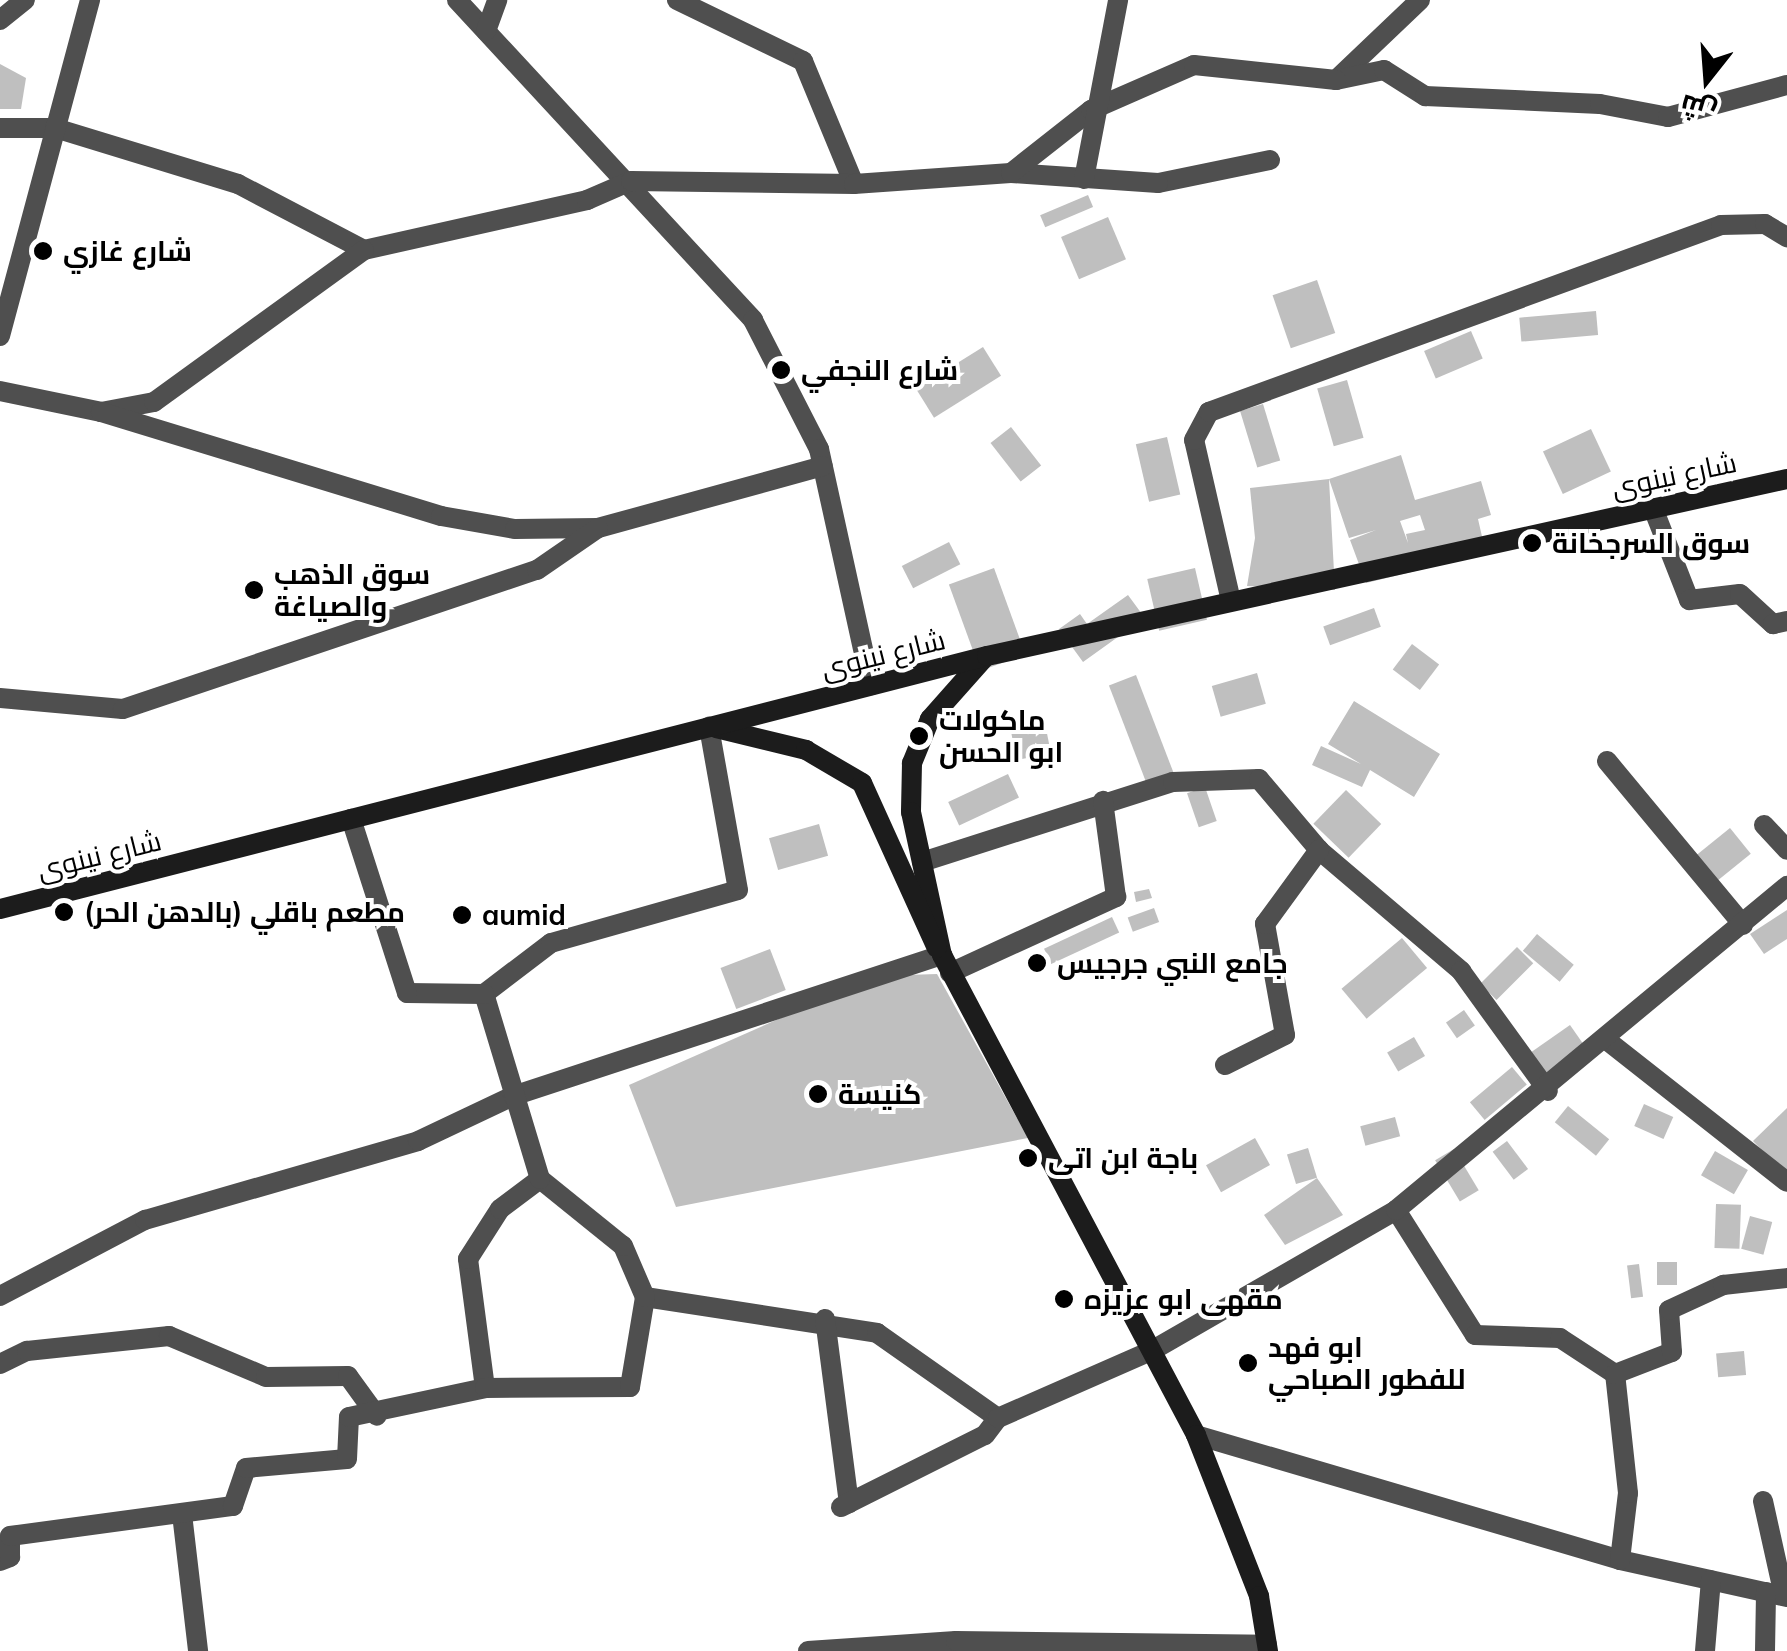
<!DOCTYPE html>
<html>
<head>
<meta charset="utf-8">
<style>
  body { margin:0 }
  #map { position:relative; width:1787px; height:1651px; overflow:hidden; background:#fff; font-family:Mulish,Cairo,sans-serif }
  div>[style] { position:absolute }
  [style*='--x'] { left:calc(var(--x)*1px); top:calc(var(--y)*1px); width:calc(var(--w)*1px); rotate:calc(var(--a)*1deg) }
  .building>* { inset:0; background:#bfbfbf; transform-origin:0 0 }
  .street>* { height:20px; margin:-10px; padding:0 10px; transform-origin:10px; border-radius:10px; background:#4f4f4f }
  .secondary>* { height:20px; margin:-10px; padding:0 10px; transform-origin:10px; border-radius:10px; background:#1c1c1c }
  .dots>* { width:28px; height:28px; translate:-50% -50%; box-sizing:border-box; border:5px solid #fff; border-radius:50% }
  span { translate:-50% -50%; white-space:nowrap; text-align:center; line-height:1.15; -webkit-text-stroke:8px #fff; paint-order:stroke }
  .poi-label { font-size:28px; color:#000; font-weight:700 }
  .left { translate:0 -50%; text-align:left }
  .street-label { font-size:28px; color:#000 }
  .north { position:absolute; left:1657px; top:30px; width:100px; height:100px; -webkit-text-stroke:8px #fff; paint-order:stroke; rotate:197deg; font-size:28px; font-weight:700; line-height:40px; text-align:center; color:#000 }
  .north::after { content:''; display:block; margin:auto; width:35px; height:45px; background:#000; clip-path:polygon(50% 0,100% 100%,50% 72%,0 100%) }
</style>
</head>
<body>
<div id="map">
  <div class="building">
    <i style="clip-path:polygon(0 64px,26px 78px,21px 109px,0 109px)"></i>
    <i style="left:1088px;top:195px;width:13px;height:52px;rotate:67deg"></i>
    <i style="left:1108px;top:217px;width:46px;height:51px;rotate:67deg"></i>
    <i style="left:1317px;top:280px;width:56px;height:47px;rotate:71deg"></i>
    <i style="left:1596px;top:311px;width:24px;height:77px;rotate:85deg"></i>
    <i style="left:1471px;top:331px;width:30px;height:51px;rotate:67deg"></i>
    <i style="left:983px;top:347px;width:34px;height:79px;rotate:58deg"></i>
    <i style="left:1347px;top:380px;width:60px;height:31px;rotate:74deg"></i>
    <i style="left:1263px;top:404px;width:59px;height:24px;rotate:73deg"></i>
    <i style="left:1011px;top:427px;width:49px;height:26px;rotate:52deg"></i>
    <i style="left:1591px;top:429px;width:47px;height:53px;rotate:65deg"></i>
    <i style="left:1167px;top:437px;width:59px;height:32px;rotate:77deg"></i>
    <i style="clip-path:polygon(evenodd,1401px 455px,1415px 500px,1481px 481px,1491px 515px,1478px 519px,1486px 554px,1366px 583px,1350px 540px,1376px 530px,1349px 538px,1329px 479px,1335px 590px,1247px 586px,1255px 538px,1250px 488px,1329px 479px,1401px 455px,1420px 515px,1425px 530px,1406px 534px,1408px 543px,1400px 521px,1420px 515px)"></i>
    <i style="left:949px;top:542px;width:25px;height:53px;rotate:63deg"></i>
    <i style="left:994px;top:568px;width:92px;height:48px;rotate:70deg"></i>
    <i style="left:1195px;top:568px;width:53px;height:49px;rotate:77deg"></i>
    <i style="clip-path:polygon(1128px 595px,1150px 625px,1136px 624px,1083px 662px,1059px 629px,1080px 614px,1087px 624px)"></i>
    <i style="left:1374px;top:608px;width:20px;height:54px;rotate:70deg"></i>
    <i style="left:1412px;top:644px;width:34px;height:32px;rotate:37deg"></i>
    <i style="left:1257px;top:673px;width:32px;height:47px;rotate:74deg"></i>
    <i style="left:1136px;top:675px;width:104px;height:29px;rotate:69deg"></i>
    <i style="clip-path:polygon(1354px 701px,1440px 754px,1414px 797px,1370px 770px,1362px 787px,1312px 765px,1321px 746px,1361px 764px,1328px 744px)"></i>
    <i style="left:1045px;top:723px;width:31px;height:35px;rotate:79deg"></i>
    <i style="left:1008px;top:774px;width:26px;height:66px;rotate:65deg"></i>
    <i style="left:1205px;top:787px;width:36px;height:19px;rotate:71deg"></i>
    <i style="left:1346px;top:790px;width:49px;height:47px;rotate:44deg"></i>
    <i style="left:819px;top:824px;width:33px;height:52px;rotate:74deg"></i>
    <i style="left:1730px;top:828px;width:33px;height:43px;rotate:51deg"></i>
    <i style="clip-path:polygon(1149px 889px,1152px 898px,1136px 902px,1134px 892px)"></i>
    <i style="left:1154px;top:908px;width:15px;height:28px;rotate:70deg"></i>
    <i style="clip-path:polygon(1787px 910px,1787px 939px,1764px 954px,1750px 934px)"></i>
    <i style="left:1112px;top:917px;width:17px;height:75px;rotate:65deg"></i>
    <i style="left:1537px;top:934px;width:48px;height:22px;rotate:40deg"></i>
    <i style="left:1402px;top:938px;width:39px;height:79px;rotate:50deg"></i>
    <i style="left:1517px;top:947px;width:23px;height:52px;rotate:45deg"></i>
    <i style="left:770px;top:949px;width:44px;height:53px;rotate:69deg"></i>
    <i style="clip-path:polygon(937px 974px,1028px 1138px,676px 1207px,629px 1085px,876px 976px)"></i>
    <i style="left:1464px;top:1010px;width:19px;height:22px;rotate:55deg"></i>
    <i style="left:1570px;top:1025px;width:28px;height:48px;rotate:55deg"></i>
    <i style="left:1414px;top:1037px;width:22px;height:31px;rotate:60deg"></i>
    <i style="left:1512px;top:1067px;width:23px;height:55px;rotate:50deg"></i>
    <i style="left:1644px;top:1104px;width:32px;height:24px;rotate:24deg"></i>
    <i style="left:1568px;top:1106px;width:53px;height:21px;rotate:39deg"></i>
    <i style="clip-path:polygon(1787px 1108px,1787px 1176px,1753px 1141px)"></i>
    <i style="left:1395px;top:1117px;width:20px;height:36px;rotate:75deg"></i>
    <i style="left:1255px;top:1138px;width:31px;height:56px;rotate:61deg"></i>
    <i style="left:1507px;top:1141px;width:35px;height:18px;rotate:53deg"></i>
    <i style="left:1308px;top:1148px;width:31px;height:22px;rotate:73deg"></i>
    <i style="left:1454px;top:1149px;width:48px;height:22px;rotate:59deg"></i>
    <i style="left:1715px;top:1151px;width:38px;height:28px;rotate:30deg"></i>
    <i style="clip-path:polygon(1317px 1178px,1343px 1215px,1285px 1245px,1264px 1215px)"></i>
    <i style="left:1716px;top:1204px;width:25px;height:44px;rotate:2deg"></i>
    <i style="left:1750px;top:1216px;width:23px;height:34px;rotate:15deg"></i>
    <i style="left:1657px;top:1262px;width:20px;height:23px"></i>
    <i style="left:1639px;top:1264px;width:33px;height:12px;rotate:83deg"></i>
    <i style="left:1744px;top:1351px;width:24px;height:28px;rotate:85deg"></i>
  </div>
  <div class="street">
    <i style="--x:457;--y:0;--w:436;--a:47.2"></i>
    <i style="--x:753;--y:320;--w:145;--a:62.9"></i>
    <i style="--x:819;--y:449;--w:242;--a:77.6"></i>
    <i style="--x:677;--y:0;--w:140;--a:25.8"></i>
    <i style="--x:803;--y:61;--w:133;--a:67.5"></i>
    <i style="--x:1420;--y:0;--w:116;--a:136.4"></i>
    <i style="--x:1336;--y:80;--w:49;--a:-11.8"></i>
    <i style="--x:1384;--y:70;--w:49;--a:32.4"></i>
    <i style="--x:1425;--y:96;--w:175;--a:2.6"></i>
    <i style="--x:1600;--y:104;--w:69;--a:10.8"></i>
    <i style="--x:1668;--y:117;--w:123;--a:-15.1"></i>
    <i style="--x:0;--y:20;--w:32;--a:-39"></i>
    <i style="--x:486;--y:31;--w:33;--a:-70"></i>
    <i style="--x:0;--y:128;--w:55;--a:0"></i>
    <i style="--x:55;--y:128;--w:191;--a:17"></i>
    <i style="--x:238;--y:184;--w:142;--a:27.6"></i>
    <i style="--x:364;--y:250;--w:229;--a:-12.6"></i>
    <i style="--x:587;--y:200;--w:48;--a:-23.4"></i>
    <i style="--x:631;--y:181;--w:223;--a:0.8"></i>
    <i style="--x:854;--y:184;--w:157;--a:-4"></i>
    <i style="--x:1270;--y:160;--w:114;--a:168.4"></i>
    <i style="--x:1158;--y:183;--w:147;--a:-176.1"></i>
    <i style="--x:1011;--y:173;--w:102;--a:-38.2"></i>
    <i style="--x:1091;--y:110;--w:112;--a:-23.6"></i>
    <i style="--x:1194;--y:65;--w:143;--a:6"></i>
    <i style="--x:1084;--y:179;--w:182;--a:-79.2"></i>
    <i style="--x:0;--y:336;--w:348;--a:-75"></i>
    <i style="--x:0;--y:391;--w:103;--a:11.7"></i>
    <i style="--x:101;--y:412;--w:54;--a:-10.7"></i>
    <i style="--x:154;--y:402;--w:259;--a:-35.9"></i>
    <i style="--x:101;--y:412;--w:356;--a:17"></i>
    <i style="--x:441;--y:516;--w:75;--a:10"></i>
    <i style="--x:515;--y:529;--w:83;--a:-0.7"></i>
    <i style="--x:598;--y:528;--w:233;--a:-15.4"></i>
    <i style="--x:1653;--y:508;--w:99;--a:68.6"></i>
    <i style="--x:1689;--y:600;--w:51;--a:-6.7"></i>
    <i style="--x:1740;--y:594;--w:45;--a:42.3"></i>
    <i style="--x:1773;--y:624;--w:14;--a:-12"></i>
    <i style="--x:1231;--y:601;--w:165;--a:-102.9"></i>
    <i style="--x:1194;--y:440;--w:32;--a:-62"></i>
    <i style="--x:1209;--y:412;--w:545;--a:-20.06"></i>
    <i style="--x:1721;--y:225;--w:44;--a:-1.3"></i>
    <i style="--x:1765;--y:224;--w:26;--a:31"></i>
    <i style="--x:0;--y:698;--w:123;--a:5.1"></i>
    <i style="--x:123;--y:709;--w:437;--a:-18.6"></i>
    <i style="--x:537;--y:570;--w:74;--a:-34.5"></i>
    <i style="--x:1607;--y:761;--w:213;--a:50.3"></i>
    <i style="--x:1764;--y:825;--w:34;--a:47"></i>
    <i style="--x:922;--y:862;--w:263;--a:-17.7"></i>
    <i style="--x:1173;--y:782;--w:86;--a:-2"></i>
    <i style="--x:1259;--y:779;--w:93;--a:49.8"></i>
    <i style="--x:1319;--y:850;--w:187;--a:40.4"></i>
    <i style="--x:1461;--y:971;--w:148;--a:54.1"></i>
    <i style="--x:950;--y:973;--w:183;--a:-24.6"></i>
    <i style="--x:1116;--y:897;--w:97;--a:-97.7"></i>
    <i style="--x:484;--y:994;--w:84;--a:-37.3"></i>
    <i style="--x:551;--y:943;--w:194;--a:-15.8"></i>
    <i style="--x:738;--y:890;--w:166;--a:-100.1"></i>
    <i style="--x:1609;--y:1042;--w:226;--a:38.2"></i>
    <i style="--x:1225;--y:1065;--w:67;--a:-26.6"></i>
    <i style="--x:1285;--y:1035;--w:113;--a:-100.2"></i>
    <i style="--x:1265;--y:924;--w:92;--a:-53.9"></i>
    <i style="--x:1396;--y:1210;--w:148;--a:57.7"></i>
    <i style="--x:1475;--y:1335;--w:85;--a:2"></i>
    <i style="--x:1560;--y:1338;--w:66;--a:33.2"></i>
    <i style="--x:0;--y:1296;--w:164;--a:-27.7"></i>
    <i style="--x:145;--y:1220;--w:284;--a:-16.1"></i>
    <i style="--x:418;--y:1141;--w:105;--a:-25.3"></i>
    <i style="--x:513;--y:1096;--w:452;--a:-18.2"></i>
    <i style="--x:645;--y:1297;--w:235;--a:8.8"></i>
    <i style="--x:877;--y:1333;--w:148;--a:35.1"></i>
    <i style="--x:825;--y:1319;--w:186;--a:82.6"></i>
    <i style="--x:0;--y:1364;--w:30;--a:-26"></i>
    <i style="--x:27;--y:1351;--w:143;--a:-6"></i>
    <i style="--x:169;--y:1336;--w:105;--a:22.9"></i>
    <i style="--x:266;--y:1377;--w:82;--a:-0.7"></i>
    <i style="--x:348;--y:1376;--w:49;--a:54.1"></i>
    <i style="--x:485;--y:1388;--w:130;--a:-97.5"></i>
    <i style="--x:468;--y:1259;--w:59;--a:-57.4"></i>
    <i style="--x:500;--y:1209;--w:50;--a:-36.9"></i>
    <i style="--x:1196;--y:1435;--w:442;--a:16.4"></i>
    <i style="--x:1620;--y:1560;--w:171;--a:12.5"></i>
    <i style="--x:1763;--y:1501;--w:97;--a:77.5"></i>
    <i style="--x:841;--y:1507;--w:161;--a:-26.6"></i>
    <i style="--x:985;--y:1435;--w:21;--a:-53"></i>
    <i style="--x:998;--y:1418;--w:169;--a:-23.7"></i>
    <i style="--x:1153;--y:1350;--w:280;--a:-29.9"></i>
    <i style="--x:1396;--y:1210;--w:508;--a:-39.65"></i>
    <i style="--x:182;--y:1514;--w:138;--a:83.3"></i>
    <i style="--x:1620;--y:1560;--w:67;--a:-83.2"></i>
    <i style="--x:1628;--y:1493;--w:120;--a:-96.2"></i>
    <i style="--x:1615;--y:1374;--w:61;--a:-21.1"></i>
    <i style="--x:1672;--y:1352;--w:42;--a:-94.1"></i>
    <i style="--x:1669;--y:1310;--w:60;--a:-24.8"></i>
    <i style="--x:1723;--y:1285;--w:64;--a:-6.2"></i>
    <i style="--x:0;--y:1561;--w:11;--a:-22"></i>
    <i style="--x:10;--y:1557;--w:21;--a:-90"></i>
    <i style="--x:10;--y:1536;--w:225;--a:-7.7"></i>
    <i style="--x:233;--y:1506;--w:40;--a:-71.1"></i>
    <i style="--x:246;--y:1468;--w:101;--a:-5.1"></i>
    <i style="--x:347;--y:1459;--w:42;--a:-87.3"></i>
    <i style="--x:349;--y:1417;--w:139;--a:-12"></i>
    <i style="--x:485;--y:1388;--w:145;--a:-0.4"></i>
    <i style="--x:630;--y:1387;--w:91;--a:-80.5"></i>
    <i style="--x:645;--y:1297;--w:56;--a:-113.3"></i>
    <i style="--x:623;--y:1246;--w:107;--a:-141.1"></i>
    <i style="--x:540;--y:1179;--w:193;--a:-106.8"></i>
    <i style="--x:484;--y:994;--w:77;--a:-179.3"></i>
    <i style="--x:407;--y:993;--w:183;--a:-107.8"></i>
    <i style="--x:808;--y:1651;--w:148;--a:-3.9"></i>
    <i style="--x:956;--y:1641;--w:311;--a:0.7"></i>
    <i style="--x:1705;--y:1651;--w:71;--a:-85.2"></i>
    <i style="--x:1765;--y:1651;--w:59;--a:-89"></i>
  </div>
  <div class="secondary">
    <i style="--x:985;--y:657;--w:83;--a:131.6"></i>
    <i style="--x:930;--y:719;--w:48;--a:112.2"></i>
    <i style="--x:912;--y:763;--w:49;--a:91.2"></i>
    <i style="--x:911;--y:812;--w:146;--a:77.8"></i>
    <i style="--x:942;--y:955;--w:543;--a:62.11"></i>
    <i style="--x:1196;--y:1435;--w:173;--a:68.6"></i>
    <i style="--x:1259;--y:1596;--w:56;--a:80.7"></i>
    <i style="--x:716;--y:728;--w:93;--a:13.7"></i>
    <i style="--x:806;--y:750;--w:65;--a:30.5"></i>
    <i style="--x:862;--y:783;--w:181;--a:65.6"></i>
    <i style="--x:0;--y:909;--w:1019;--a:-14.38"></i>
    <i style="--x:987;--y:656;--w:819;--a:-12.48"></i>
  </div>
  <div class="dots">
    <i style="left:43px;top:251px;background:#000"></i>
    <i style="left:781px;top:370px;background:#000"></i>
    <i style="left:1532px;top:543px;background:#000"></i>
    <i style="left:254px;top:590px;background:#000"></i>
    <i style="left:919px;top:736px;background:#000"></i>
    <i style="left:64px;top:912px;background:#000"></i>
    <i style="left:462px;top:915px;background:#000"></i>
    <i style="left:1037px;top:963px;background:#000"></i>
    <i style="left:818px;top:1094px;background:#000"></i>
    <i style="left:1028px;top:1158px;background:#000"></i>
    <i style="left:1064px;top:1299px;background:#000"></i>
    <i style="left:1248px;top:1363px;background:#000"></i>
  </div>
  <div class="poi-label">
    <span class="left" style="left:63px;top:251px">شارع غازي</span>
    <span class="left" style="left:801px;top:370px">شارع النجفي</span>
    <span class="left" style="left:1552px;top:543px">سوق السرجخانة</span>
    <span class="left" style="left:274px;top:590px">سوق الذهب<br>والصياغة</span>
    <span class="left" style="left:939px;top:736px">ماكولات<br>ابو الحسن</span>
    <span class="left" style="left:84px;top:912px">مطعم باقلي (بالدهن الحر)</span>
    <span class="left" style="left:482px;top:915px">aumid</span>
    <span class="left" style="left:1057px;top:963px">جامع النبي جرجيس</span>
    <span class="left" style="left:838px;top:1094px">كنيسة</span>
    <span class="left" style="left:1048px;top:1158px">باجة ابن اتى</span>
    <span class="left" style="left:1084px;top:1299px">مقهى ابو عزيزه</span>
    <span class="left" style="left:1268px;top:1363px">ابو فهد<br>للفطور الصباحي</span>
  </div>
  <div class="street-label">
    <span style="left:1674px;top:475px;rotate:-12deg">شارع نينوى</span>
    <span style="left:883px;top:654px;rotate:-14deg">شارع نينوى</span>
    <span style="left:99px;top:855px;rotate:-14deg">شارع نينوى</span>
  </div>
  <div class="north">ش</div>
</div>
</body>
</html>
